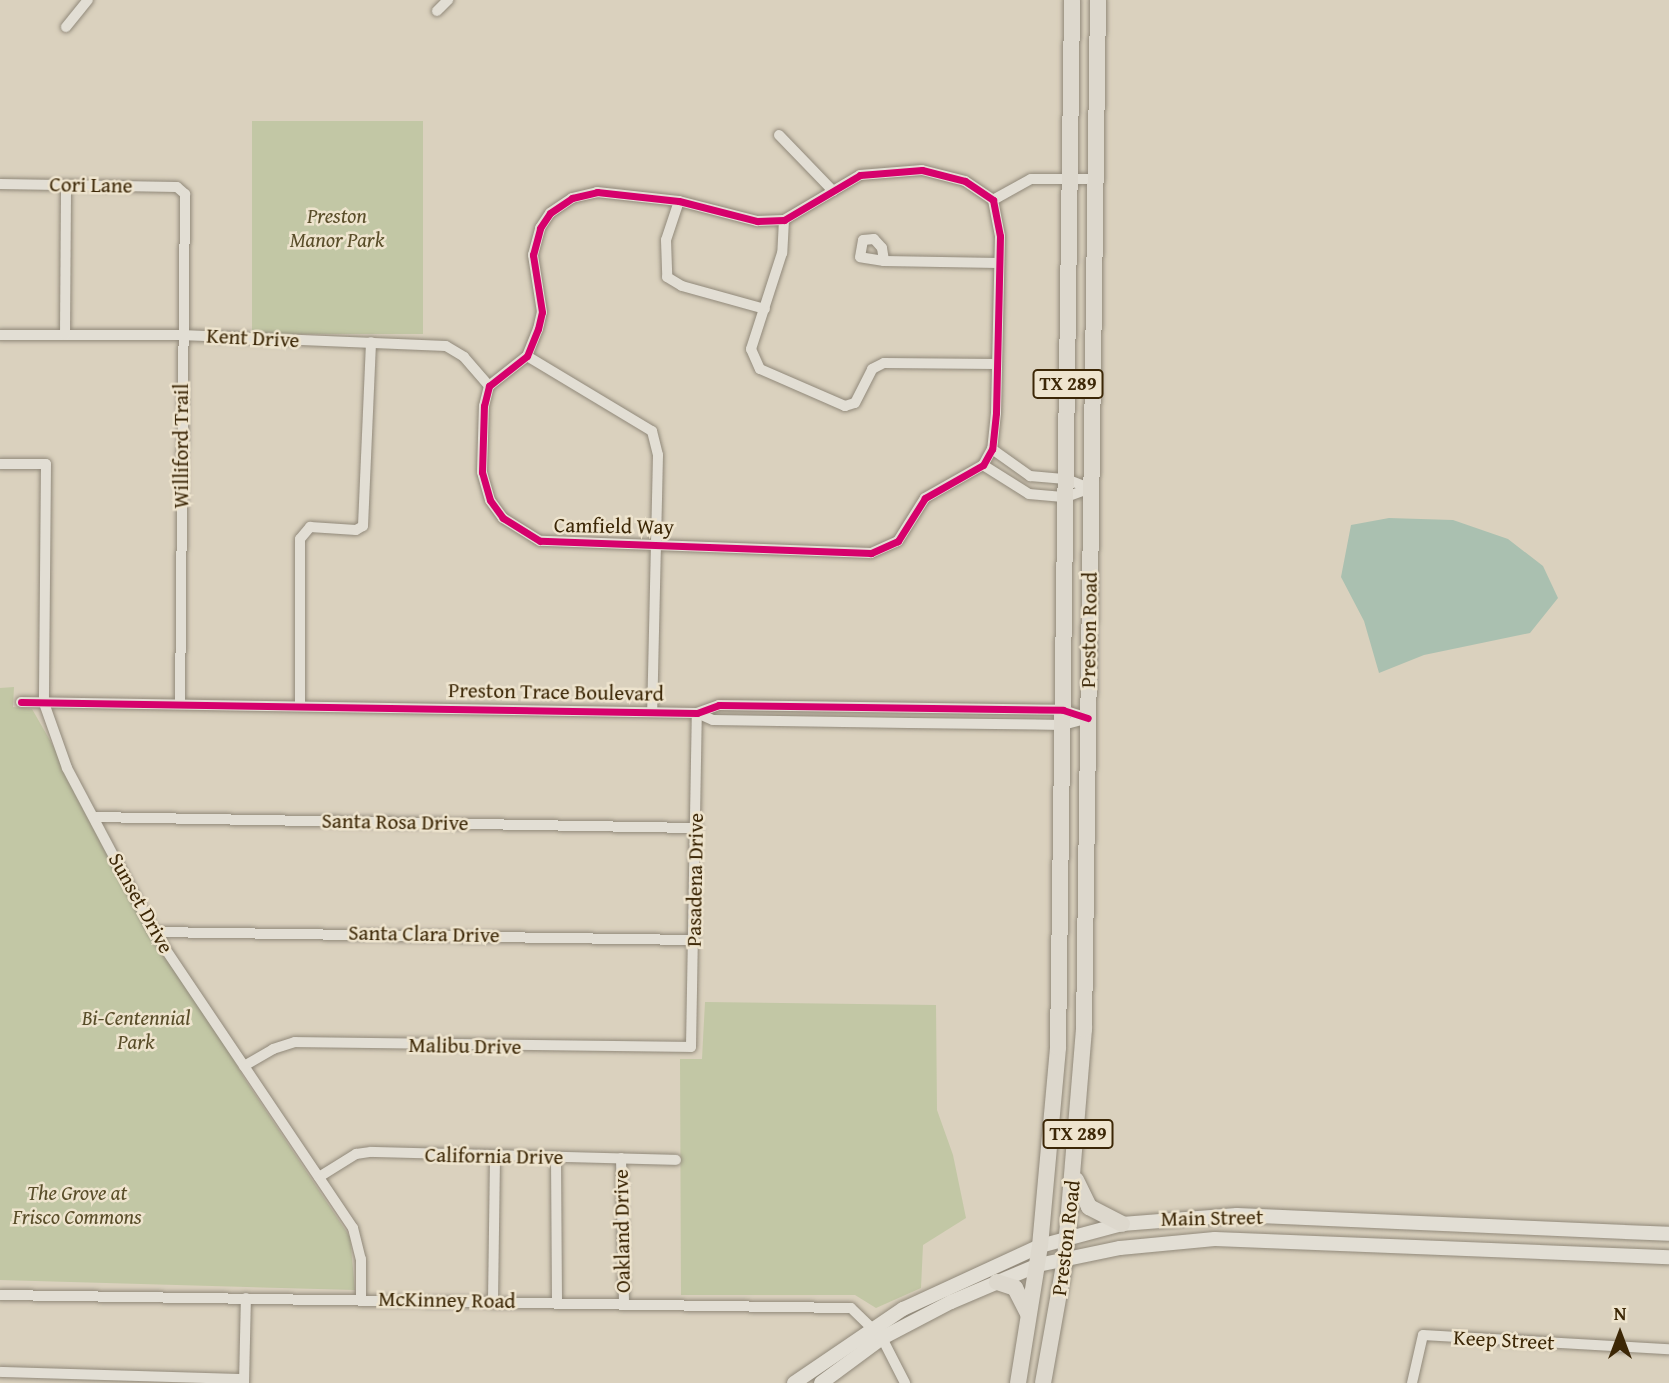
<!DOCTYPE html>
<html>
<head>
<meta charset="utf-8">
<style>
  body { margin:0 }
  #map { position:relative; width:1669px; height:1383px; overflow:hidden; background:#dad1be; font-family:"Gentium Book Plus",serif }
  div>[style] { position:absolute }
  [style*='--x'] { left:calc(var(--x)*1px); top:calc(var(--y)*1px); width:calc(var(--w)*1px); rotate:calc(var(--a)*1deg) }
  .green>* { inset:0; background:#c2c7a5; transform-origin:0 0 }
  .water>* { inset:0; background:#aac0b0 }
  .roads { filter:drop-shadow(0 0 2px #91897a) drop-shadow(0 0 2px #91897a) }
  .street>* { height:10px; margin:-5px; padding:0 5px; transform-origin:5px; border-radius:5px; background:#e2ded4 }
  .secondary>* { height:14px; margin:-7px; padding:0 7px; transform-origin:7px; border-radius:7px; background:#e2ded4 }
  .primary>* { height:16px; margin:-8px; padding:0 8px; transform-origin:8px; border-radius:8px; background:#ddd8cd }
  .cycleway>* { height:7px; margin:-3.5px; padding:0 3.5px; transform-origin:3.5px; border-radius:3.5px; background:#d6006c }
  span { translate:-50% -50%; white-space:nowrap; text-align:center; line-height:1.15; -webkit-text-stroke:5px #eee4ce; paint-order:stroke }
  .shield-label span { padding:2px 5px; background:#eee4ce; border:2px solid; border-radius:5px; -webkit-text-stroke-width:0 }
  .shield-label { font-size:19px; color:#3c2706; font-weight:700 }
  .street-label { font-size:21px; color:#3c2706 }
  .park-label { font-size:21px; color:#594d29; font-style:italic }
  .north { position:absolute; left:1585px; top:1299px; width:70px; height:70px; -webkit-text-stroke:5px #eee4ce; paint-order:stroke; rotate:0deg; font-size:19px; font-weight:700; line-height:28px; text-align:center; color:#3c2706 }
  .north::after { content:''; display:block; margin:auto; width:24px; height:32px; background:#3c2706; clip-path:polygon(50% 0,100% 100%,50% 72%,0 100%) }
</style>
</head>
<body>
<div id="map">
  <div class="green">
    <i style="left:252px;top:121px;width:171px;height:213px"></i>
    <i style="clip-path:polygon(14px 687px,13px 707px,32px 709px,244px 1078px,350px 1237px,355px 1290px,0 1280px,0 688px)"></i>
    <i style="clip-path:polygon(705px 1002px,936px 1005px,937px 1110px,953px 1155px,966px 1218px,923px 1245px,921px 1288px,876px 1308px,855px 1295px,681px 1295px,680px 1059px,702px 1059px)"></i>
  </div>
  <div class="water">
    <i style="clip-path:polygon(1389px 518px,1453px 520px,1508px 539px,1543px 566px,1558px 598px,1530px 633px,1424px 655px,1379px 673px,1364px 621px,1341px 577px,1351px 525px)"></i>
  </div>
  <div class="roads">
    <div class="street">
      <i style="--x:437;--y:11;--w:16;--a:-45"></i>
      <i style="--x:66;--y:27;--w:35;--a:-51"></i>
      <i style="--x:779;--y:135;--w:78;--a:46"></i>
      <i style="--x:922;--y:170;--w:44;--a:14.3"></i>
      <i style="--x:965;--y:181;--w:34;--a:34"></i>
      <i style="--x:993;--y:200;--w:37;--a:79"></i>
      <i style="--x:1000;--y:236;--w:177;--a:91.3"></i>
      <i style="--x:996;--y:413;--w:36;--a:96"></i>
      <i style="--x:992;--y:449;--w:18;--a:119"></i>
      <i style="--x:983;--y:465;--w:67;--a:150.4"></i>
      <i style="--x:925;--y:498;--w:51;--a:122.1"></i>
      <i style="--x:898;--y:541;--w:30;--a:156"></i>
      <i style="--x:871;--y:553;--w:331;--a:-177.9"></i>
      <i style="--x:540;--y:541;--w:44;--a:-148.1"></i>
      <i style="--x:503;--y:518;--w:22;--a:-126"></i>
      <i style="--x:490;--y:500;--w:29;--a:-106"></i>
      <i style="--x:482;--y:472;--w:66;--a:-88.3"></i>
      <i style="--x:484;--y:406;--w:21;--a:-76"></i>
      <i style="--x:489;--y:386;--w:48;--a:-38.3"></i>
      <i style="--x:527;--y:356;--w:29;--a:-68"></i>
      <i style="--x:538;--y:329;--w:17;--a:-77"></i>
      <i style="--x:542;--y:312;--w:58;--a:-99"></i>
      <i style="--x:533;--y:255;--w:28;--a:-75"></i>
      <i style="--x:540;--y:228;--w:18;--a:-56"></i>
      <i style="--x:550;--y:213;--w:27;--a:-34"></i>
      <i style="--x:572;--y:198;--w:26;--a:-13"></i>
      <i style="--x:597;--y:192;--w:82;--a:6.3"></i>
      <i style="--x:679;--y:201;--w:81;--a:14.4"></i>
      <i style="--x:757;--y:221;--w:27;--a:-2"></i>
      <i style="--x:784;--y:220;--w:88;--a:-30.6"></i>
      <i style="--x:860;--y:175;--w:62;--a:-4.6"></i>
      <i style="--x:0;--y:184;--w:177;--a:1"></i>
      <i style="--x:177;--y:187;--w:11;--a:41"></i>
      <i style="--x:185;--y:194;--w:510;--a:90.56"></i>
      <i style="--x:993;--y:200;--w:43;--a:-28.9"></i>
      <i style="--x:1031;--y:179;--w:64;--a:0"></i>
      <i style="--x:679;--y:201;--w:41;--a:108.4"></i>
      <i style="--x:666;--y:240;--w:37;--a:88"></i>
      <i style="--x:667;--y:277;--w:17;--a:31"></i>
      <i style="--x:682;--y:286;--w:86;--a:15.5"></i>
      <i style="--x:784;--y:220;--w:33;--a:93"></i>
      <i style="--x:782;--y:253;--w:101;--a:107.9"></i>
      <i style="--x:751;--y:349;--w:22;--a:66"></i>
      <i style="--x:760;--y:369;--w:93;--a:23.5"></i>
      <i style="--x:845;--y:406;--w:10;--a:-17"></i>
      <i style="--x:855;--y:403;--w:38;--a:-63"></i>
      <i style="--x:872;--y:369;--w:13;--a:-27"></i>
      <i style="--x:884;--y:363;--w:112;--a:0.5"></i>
      <i style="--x:874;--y:239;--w:12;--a:48"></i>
      <i style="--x:882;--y:248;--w:13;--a:81"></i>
      <i style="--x:884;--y:261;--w:24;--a:-171"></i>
      <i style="--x:860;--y:257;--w:17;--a:-80"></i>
      <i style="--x:863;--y:240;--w:11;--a:-5"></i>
      <i style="--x:884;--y:261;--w:114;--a:1"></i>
      <i style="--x:0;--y:335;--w:181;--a:0"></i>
      <i style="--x:181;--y:335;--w:265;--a:2.4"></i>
      <i style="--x:446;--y:346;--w:21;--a:31"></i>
      <i style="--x:464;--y:357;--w:38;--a:49"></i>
      <i style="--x:65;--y:335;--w:150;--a:-89.6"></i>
      <i style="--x:527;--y:356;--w:146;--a:31"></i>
      <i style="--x:652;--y:431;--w:25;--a:76"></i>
      <i style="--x:658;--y:455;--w:256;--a:91.3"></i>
      <i style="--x:992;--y:449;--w:47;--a:35.4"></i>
      <i style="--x:1030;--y:476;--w:36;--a:5"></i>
      <i style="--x:1066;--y:479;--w:26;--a:21"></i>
      <i style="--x:0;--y:464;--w:46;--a:0"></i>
      <i style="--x:46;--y:464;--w:239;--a:90.5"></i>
      <i style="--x:44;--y:703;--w:69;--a:70.5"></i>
      <i style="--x:67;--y:768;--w:186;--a:62.1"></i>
      <i style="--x:154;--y:932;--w:357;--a:56.1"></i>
      <i style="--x:353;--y:1228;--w:32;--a:76"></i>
      <i style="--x:361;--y:1259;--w:40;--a:90"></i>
      <i style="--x:983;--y:465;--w:54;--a:32.2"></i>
      <i style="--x:1029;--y:494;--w:37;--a:5"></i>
      <i style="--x:1066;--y:497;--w:27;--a:-20"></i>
      <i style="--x:21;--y:702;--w:676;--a:0.93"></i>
      <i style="--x:697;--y:713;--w:23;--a:-20"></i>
      <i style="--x:719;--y:705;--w:344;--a:0.8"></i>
      <i style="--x:1063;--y:710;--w:26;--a:18"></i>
      <i style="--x:300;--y:705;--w:166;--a:-90"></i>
      <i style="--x:300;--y:539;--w:16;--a:-50"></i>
      <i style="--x:310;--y:527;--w:46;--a:3.7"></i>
      <i style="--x:356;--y:530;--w:8;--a:-30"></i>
      <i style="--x:363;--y:526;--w:184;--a:-87.5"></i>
      <i style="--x:697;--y:713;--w:17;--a:24"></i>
      <i style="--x:713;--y:720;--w:196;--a:0.9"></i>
      <i style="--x:909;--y:723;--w:154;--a:0.7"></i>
      <i style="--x:1063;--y:725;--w:24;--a:-15"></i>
      <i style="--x:94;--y:817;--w:603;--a:1.05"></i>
      <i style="--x:154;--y:932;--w:540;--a:0.85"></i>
      <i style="--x:244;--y:1066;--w:34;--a:-30"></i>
      <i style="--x:273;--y:1049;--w:23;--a:-18"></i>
      <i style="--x:295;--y:1042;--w:396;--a:0.7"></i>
      <i style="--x:691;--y:1047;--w:334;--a:-89"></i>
      <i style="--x:556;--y:1157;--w:145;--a:89.6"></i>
      <i style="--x:621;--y:1158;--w:146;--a:88.8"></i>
      <i style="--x:319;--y:1177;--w:44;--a:-31.9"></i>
      <i style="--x:356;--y:1154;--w:15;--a:-8"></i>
      <i style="--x:371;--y:1152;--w:305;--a:1.5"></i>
      <i style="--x:0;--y:1295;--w:851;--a:0.88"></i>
      <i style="--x:851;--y:1308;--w:43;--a:44.1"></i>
      <i style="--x:882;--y:1338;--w:51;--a:62.9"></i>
      <i style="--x:493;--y:1301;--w:144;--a:-89.2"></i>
      <i style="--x:0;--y:1372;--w:243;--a:1.7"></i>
      <i style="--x:244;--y:1383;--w:85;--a:-88.7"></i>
      <i style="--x:1412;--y:1383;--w:49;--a:-77.1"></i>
      <i style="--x:1423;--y:1335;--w:246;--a:3.3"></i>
    </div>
    <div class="secondary">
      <i style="--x:794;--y:1383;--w:132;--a:-34.2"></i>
      <i style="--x:903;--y:1309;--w:151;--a:-24.7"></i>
      <i style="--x:1040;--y:1246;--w:85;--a:-15"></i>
      <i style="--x:1122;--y:1224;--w:115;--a:-4.5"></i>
      <i style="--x:1237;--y:1215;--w:432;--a:2.5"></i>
      <i style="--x:821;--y:1383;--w:76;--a:-36.4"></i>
      <i style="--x:882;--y:1338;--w:78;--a:-27.6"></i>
      <i style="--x:951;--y:1302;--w:95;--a:-23"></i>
      <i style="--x:1038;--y:1265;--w:84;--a:-11.7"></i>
      <i style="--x:1120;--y:1248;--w:95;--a:-5.4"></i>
      <i style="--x:1215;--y:1239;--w:454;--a:2.3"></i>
    </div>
    <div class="primary">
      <i style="--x:1076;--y:1180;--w:30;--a:64"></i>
      <i style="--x:1089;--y:1207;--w:37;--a:27"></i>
      <i style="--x:997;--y:1282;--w:19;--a:18"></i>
      <i style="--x:1015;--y:1288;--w:29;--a:63"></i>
      <i style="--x:1018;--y:1383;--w:139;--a:-80.9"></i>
      <i style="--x:1040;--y:1246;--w:200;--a:-84.8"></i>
      <i style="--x:1058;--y:1047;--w:1047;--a:-89.23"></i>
      <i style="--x:1043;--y:1383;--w:125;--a:-79.9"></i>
      <i style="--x:1065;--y:1260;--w:232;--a:-85.3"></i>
      <i style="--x:1084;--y:1029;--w:1029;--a:-89.22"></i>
    </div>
  </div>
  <div class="cycleway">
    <i style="--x:922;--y:170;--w:44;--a:14.3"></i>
    <i style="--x:965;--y:181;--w:34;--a:34"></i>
    <i style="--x:993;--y:200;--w:37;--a:79"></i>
    <i style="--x:1000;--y:236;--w:177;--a:91.3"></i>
    <i style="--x:996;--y:413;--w:36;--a:96"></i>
    <i style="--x:992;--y:449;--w:18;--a:119"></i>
    <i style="--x:983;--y:465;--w:67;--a:150.4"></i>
    <i style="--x:925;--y:498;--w:51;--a:122.1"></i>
    <i style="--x:898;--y:541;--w:30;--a:156"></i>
    <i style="--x:871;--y:553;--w:331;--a:-177.9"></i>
    <i style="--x:540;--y:541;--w:44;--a:-148.1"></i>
    <i style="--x:503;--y:518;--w:22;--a:-126"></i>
    <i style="--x:490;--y:500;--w:29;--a:-106"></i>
    <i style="--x:482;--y:472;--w:66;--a:-88.3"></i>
    <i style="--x:484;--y:406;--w:21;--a:-76"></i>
    <i style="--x:489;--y:386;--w:48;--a:-38.3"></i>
    <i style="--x:527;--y:356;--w:29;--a:-68"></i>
    <i style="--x:538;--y:329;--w:17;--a:-77"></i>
    <i style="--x:542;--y:312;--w:58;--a:-99"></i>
    <i style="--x:533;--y:255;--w:28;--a:-75"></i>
    <i style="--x:540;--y:228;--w:18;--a:-56"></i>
    <i style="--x:550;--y:213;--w:27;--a:-34"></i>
    <i style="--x:572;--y:198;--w:26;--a:-13"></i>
    <i style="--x:597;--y:192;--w:82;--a:6.3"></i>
    <i style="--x:679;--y:201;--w:81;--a:14.4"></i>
    <i style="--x:757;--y:221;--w:27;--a:-2"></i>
    <i style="--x:784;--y:220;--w:88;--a:-30.6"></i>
    <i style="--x:860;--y:175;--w:62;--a:-4.6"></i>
    <i style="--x:21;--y:702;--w:676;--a:0.93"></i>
    <i style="--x:697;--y:713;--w:23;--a:-20"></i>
    <i style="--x:719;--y:705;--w:344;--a:0.8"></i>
    <i style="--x:1063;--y:710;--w:26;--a:18"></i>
  </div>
  <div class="shield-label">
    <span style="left:1068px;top:384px">TX 289</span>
    <span style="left:1078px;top:1134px">TX 289</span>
  </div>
  <div class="street-label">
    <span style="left:91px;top:185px;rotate:1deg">Cori Lane</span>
    <span style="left:253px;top:338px;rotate:3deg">Kent Drive</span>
    <span style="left:181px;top:446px;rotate:-90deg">Williford Trail</span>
    <span style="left:614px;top:526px;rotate:1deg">Camfield Way</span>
    <span style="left:1089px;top:630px;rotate:-89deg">Preston Road</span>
    <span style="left:556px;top:692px;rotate:1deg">Preston Trace Boulevard</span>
    <span style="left:395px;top:822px;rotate:1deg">Santa Rosa Drive</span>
    <span style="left:695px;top:880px;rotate:-89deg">Pasadena Drive</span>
    <span style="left:141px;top:903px;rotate:61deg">Sunset Drive</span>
    <span style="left:424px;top:934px;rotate:1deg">Santa Clara Drive</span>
    <span style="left:465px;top:1046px;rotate:1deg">Malibu Drive</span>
    <span style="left:494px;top:1156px;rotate:1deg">California Drive</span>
    <span style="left:1212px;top:1218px;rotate:-1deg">Main Street</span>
    <span style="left:622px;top:1231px;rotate:-91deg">Oakland Drive</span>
    <span style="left:1066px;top:1238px;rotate:-83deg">Preston Road</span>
    <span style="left:447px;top:1300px;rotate:1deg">McKinney Road</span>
    <span style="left:1504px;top:1340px;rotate:3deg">Keep Street</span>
  </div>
  <div class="park-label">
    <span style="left:337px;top:228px">Preston<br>Manor Park</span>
    <span style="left:136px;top:1030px">Bi-Centennial<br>Park</span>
    <span style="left:77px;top:1205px">The Grove at<br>Frisco Commons</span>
  </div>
  <div class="north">N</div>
</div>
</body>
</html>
